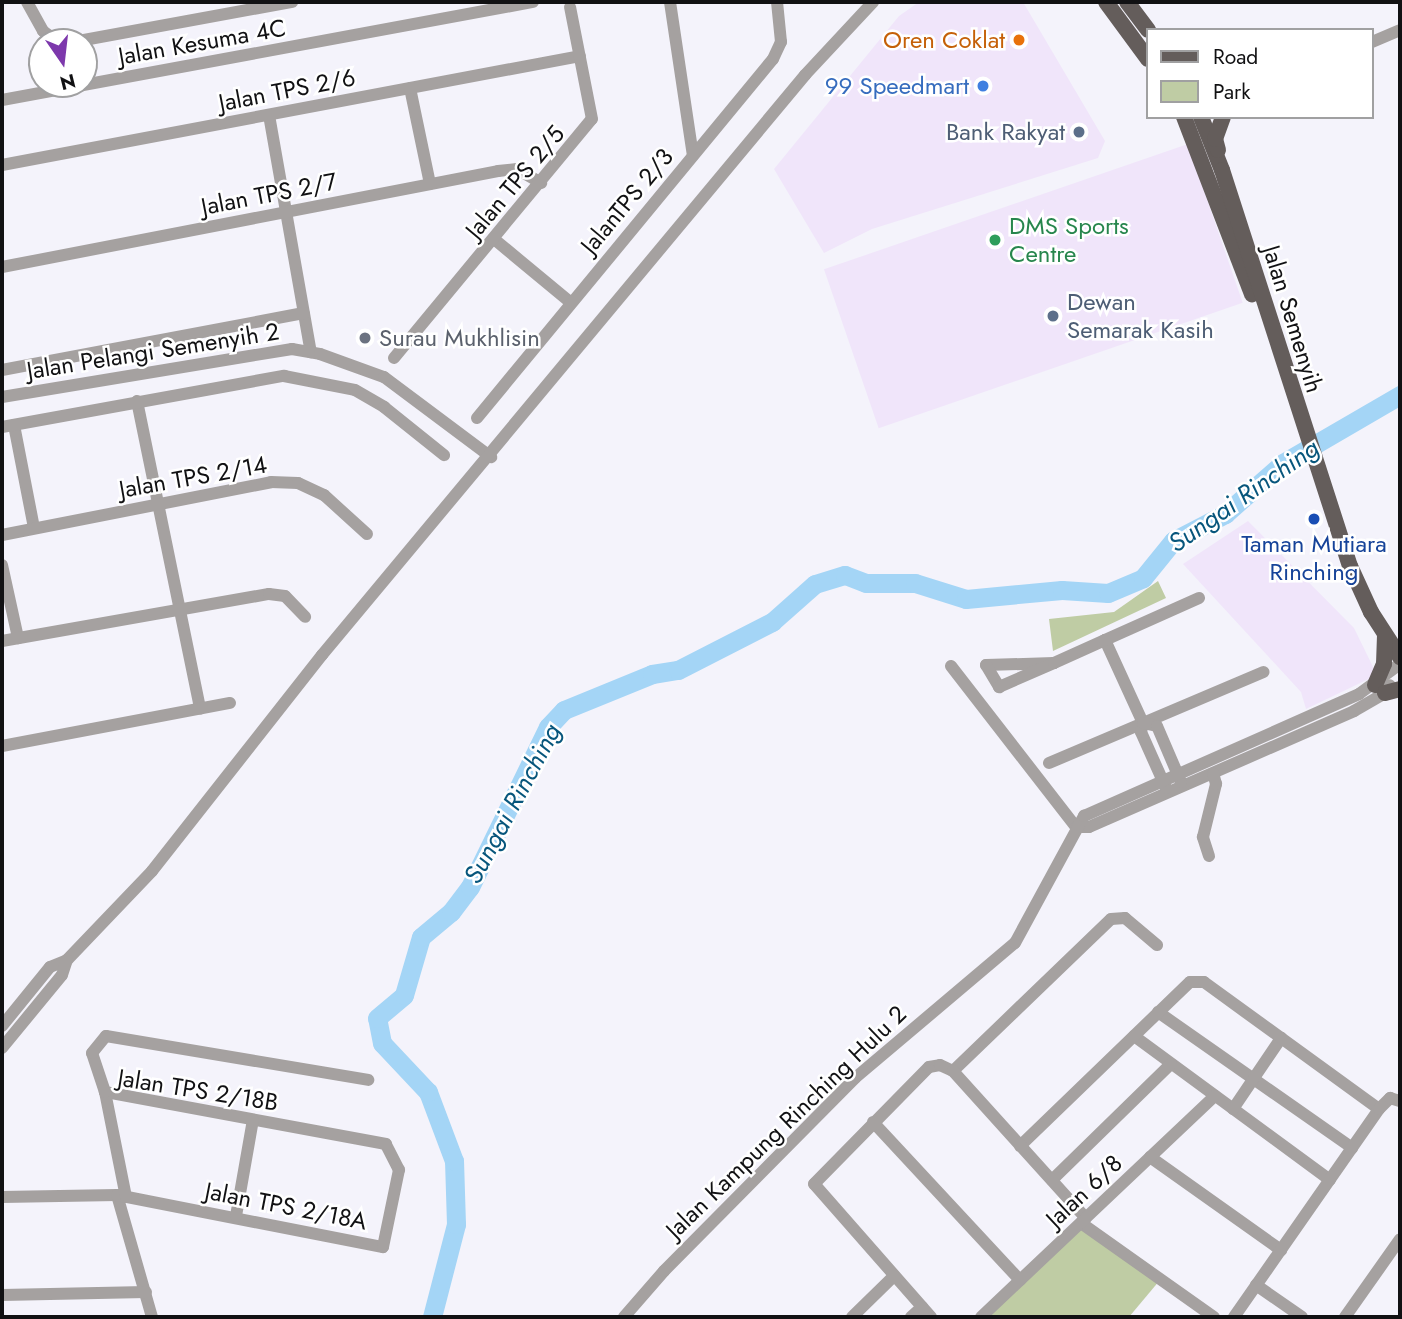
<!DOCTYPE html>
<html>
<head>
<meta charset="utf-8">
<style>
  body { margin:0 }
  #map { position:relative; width:1402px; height:1319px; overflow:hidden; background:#f4f3fb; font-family:Jost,sans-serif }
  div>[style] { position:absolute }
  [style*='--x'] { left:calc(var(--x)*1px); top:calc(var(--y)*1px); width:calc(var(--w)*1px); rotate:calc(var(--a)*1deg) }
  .commercial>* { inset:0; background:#f0e5fa; transform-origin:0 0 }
  .green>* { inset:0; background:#bfcca4 }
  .river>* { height:19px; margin:-9.5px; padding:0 9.5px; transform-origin:9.5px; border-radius:9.5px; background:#a4d5f6 }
  .minor>* { height:12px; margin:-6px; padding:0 6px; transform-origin:6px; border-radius:6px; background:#a5a1a0 }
  .major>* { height:16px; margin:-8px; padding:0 8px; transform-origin:8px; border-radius:8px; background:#645d5b }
  .dots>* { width:19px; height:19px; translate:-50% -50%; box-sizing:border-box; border:4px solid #fff; border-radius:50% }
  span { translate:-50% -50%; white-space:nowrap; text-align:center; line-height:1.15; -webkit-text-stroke:5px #fff; paint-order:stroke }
  .food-label { font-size:24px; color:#c56008 }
  .right { translate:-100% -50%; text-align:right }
  .street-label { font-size:24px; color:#111113 }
  .shop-label { font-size:24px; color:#366cbe }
  .service-label { font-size:24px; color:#4e5e75 }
  .left { translate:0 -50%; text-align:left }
  .leisure-label { font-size:24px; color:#27864d }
  .worship-label { font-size:24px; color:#5b616d }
  .transit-label { font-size:24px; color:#164399 }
  .water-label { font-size:26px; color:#07567c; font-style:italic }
  .frame { position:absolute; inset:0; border:4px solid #111113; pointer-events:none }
  .legend { position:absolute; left:1146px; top:28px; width:228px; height:91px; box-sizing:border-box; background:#fff; border:2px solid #a0a0a1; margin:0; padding:9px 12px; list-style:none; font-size:21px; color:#111113 }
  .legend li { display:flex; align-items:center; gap:14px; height:35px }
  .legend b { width:35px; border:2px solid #a0a0a1 }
  .north { position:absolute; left:28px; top:28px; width:70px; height:70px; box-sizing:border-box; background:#fff; border:2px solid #a0a0a1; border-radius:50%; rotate:166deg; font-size:19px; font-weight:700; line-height:28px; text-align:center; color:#111113 }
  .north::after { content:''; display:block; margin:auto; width:24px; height:32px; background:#7d38ac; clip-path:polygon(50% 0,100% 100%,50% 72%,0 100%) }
</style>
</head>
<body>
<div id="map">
  <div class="commercial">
    <i style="clip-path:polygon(919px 2px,1023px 2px,1105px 141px,1098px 158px,872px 229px,824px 253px,774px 169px,899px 16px)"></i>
    <i style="left:1188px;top:144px;width:168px;height:385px;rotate:71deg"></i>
    <i style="clip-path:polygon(1248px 521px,1354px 628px,1377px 675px,1306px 709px,1301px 692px,1183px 564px)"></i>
  </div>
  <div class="green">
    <i style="clip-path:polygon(1158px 581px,1166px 598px,1053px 651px,1049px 619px,1114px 612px)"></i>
    <i style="clip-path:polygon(1081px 1224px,1160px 1280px,1129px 1317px,984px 1317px)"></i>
  </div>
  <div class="river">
    <i style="--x:432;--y:1317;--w:96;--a:-75.5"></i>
    <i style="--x:456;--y:1224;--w:63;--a:-91.8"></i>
    <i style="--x:454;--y:1161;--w:74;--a:-110.6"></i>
    <i style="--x:428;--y:1092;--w:67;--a:-133.2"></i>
    <i style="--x:382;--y:1043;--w:25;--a:-101"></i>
    <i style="--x:377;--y:1018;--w:35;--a:-40"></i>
    <i style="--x:404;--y:995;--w:60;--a:-73.7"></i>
    <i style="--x:421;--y:937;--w:39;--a:-40"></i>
    <i style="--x:451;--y:912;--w:31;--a:-53"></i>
    <i style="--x:470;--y:887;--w:178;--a:-64"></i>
    <i style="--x:548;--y:727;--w:23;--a:-47"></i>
    <i style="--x:564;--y:710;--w:95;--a:-22.2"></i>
    <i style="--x:652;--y:674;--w:26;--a:-9"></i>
    <i style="--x:678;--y:670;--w:106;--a:-27.1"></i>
    <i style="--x:772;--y:622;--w:57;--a:-41.5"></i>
    <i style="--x:815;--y:584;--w:31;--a:-17"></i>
    <i style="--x:845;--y:575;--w:22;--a:21"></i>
    <i style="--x:866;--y:583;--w:49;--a:0"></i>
    <i style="--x:915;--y:583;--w:53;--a:17.4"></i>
    <i style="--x:966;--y:599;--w:96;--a:-5.4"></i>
    <i style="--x:1062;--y:590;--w:46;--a:3.7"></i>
    <i style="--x:1108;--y:593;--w:38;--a:-23"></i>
    <i style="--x:1143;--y:578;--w:48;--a:-51"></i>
    <i style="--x:1173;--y:541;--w:59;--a:-27.4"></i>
    <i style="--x:1225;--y:514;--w:77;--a:-41.3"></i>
    <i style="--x:1283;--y:463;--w:135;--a:-30.2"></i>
  </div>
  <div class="minor">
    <i style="--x:27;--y:2;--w:33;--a:61"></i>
    <i style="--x:43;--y:31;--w:19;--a:36"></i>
    <i style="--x:670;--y:2;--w:155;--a:81.5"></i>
    <i style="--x:73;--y:42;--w:223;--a:-10.4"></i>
    <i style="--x:1372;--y:42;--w:30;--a:-23"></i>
    <i style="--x:410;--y:88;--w:98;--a:78.2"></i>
    <i style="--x:2;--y:100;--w:540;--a:-10.46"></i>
    <i style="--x:269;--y:115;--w:241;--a:80"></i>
    <i style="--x:2;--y:165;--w:588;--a:-10.68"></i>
    <i style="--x:494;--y:239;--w:99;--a:39.7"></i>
    <i style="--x:2;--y:267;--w:505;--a:-10.95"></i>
    <i style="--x:498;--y:171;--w:19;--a:-6"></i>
    <i style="--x:517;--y:169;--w:28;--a:30"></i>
    <i style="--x:394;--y:358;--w:310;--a:-50.4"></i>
    <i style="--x:592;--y:119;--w:114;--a:-101.1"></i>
    <i style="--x:2;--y:370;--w:307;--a:-10.7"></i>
    <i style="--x:2;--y:397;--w:294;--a:-9.4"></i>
    <i style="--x:292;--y:349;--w:28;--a:10"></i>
    <i style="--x:320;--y:354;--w:68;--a:19.8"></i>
    <i style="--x:384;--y:377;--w:134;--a:36.8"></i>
    <i style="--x:137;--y:401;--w:314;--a:78.4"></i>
    <i style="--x:477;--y:418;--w:465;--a:-50.5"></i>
    <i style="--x:773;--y:59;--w:19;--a:-65"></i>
    <i style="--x:781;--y:42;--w:40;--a:-95.7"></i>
    <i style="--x:14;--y:425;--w:105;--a:79"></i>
    <i style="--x:2;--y:427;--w:287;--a:-10.3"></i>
    <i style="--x:284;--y:376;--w:72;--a:11.2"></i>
    <i style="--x:355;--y:390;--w:34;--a:30"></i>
    <i style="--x:384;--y:407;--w:77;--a:38.7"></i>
    <i style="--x:2;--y:535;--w:274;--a:-11.1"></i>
    <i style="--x:271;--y:482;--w:27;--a:2"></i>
    <i style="--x:298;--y:483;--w:29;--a:25"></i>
    <i style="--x:324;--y:495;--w:58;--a:42.2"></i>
    <i style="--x:2;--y:565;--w:75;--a:77.6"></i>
    <i style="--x:1105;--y:640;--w:91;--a:65.4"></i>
    <i style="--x:2;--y:641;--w:271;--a:-10"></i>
    <i style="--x:269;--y:594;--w:16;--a:7"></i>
    <i style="--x:285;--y:596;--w:29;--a:46"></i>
    <i style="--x:1054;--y:663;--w:68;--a:178.3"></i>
    <i style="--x:986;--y:665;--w:26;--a:59"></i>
    <i style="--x:999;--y:687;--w:60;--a:-23.6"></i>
    <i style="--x:1054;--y:663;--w:56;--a:-24.3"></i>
    <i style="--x:1105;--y:640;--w:103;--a:-24.1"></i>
    <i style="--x:951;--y:666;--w:204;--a:52.2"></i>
    <i style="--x:1076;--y:827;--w:13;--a:0"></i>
    <i style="--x:1089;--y:827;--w:289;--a:-23.6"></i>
    <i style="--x:1354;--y:711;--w:36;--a:-30"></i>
    <i style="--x:1385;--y:693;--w:9;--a:-58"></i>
    <i style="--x:2;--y:746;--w:232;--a:-10.7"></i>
    <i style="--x:1049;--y:763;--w:233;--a:-23"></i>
    <i style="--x:1166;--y:788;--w:61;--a:-114.1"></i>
    <i style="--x:1141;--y:732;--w:9;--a:-77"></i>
    <i style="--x:1143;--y:723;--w:14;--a:12"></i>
    <i style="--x:1157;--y:726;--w:61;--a:66.8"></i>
    <i style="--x:1209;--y:856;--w:20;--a:-108"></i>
    <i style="--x:1203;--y:837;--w:55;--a:-76.2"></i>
    <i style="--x:1216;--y:784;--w:11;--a:-105"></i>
    <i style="--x:1158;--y:1012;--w:237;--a:35"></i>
    <i style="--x:2;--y:1026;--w:76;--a:-50.9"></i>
    <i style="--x:50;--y:967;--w:18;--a:-22"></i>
    <i style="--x:67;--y:960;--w:123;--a:-46.3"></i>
    <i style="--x:152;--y:871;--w:275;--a:-51.8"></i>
    <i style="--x:322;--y:655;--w:755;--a:-50.21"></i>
    <i style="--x:805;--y:75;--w:100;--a:-47"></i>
    <i style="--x:1134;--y:1036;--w:243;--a:36.3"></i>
    <i style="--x:2;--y:1048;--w:94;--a:-50.6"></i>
    <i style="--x:62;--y:975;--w:16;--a:-72"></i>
    <i style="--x:953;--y:1071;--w:219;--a:-43.9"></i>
    <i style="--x:1111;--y:919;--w:14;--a:-4"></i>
    <i style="--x:1125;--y:918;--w:42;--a:40.2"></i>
    <i style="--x:1233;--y:1109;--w:86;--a:-55.9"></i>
    <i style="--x:873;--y:1122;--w:216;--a:47.1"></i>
    <i style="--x:1020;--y:1146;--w:236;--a:-44"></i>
    <i style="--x:1190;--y:982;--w:14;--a:0"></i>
    <i style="--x:1204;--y:982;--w:216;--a:36"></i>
    <i style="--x:1150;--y:1157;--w:161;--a:35.4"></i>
    <i style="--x:1052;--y:1180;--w:166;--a:-44.3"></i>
    <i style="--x:117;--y:1195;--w:127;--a:74"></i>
    <i style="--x:2;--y:1197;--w:115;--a:-1"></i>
    <i style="--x:117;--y:1195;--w:271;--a:11.1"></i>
    <i style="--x:383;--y:1247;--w:79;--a:-78.3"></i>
    <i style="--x:399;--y:1170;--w:29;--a:-117"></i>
    <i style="--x:386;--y:1144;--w:286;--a:-169.5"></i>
    <i style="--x:126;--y:1197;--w:107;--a:-101.3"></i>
    <i style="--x:105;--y:1092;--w:41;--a:-108.4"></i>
    <i style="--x:92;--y:1053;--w:22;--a:-51"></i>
    <i style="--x:106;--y:1036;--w:266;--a:9.5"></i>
    <i style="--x:236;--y:1216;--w:97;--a:-80"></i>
    <i style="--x:1081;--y:1223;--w:163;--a:35.3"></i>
    <i style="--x:1256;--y:1285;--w:56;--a:34.8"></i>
    <i style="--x:2;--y:1295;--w:144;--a:-1.2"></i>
    <i style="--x:624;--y:1317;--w:61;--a:-49"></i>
    <i style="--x:664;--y:1271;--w:272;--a:-45.3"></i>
    <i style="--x:855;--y:1078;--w:209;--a:-40.2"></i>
    <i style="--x:1015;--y:943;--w:145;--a:-61.5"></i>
    <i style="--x:1084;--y:816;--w:301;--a:-23.9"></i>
    <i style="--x:1359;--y:694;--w:51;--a:-36.2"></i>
    <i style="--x:852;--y:1317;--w:59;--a:-44.3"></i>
    <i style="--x:911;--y:1317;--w:15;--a:-42"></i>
    <i style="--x:931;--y:1317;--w:177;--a:-131.3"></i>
    <i style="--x:814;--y:1184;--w:164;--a:-45.5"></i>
    <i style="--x:929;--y:1067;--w:11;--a:-10"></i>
    <i style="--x:940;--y:1065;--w:14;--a:25"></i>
    <i style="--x:953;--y:1071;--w:198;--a:47.9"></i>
    <i style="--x:981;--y:1317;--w:322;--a:-43.4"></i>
    <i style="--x:1234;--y:1317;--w:254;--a:-55.1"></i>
    <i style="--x:1379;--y:1109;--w:16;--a:-45"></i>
    <i style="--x:1390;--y:1098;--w:10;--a:17"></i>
    <i style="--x:1345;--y:1317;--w:95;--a:-54.8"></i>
  </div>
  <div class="major">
    <i style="--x:1106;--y:2;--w:71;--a:53.6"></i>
    <i style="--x:1127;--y:2;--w:35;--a:53"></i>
    <i style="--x:1184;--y:117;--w:190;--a:69"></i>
    <i style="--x:1201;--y:117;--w:57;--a:68.4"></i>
    <i style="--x:1222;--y:170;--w:416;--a:72.1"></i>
    <i style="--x:1350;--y:566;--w:51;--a:65.5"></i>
    <i style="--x:1371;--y:612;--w:54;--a:57.2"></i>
    <i style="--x:1218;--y:150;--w:11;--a:-105"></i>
    <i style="--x:1215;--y:139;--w:23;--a:-70"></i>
    <i style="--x:1375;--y:685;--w:23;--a:-67"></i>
    <i style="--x:1384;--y:664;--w:29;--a:-88"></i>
    <i style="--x:1385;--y:693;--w:16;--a:-15"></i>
  </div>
  <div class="dots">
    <i style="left:1019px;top:40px;background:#e8710a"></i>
    <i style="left:983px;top:86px;background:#3f7fe0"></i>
    <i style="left:1079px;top:132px;background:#5c6f8a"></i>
    <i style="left:995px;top:240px;background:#2e9e5b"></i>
    <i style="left:1053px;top:316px;background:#5c6f8a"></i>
    <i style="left:365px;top:338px;background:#6b7280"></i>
    <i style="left:1314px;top:519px;background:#1a4fb4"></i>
  </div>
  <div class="food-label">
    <span class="right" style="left:1005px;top:40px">Oren Coklat</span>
  </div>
  <div class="street-label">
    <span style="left:202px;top:42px;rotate:-10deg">Jalan Kesuma 4C</span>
    <span style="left:287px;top:90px;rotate:-11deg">Jalan TPS 2/6</span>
    <span style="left:515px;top:182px;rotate:-50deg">Jalan TPS 2/5</span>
    <span style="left:269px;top:194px;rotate:-11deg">Jalan TPS 2/7</span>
    <span style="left:627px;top:201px;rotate:-50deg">JalanTPS 2/3</span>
    <span style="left:1293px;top:319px;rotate:73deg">Jalan Semenyih</span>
    <span style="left:153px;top:351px;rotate:-9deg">Jalan Pelangi Semenyih 2</span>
    <span style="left:193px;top:477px;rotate:-10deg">Jalan TPS 2/14</span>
    <span style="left:198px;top:1090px;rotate:9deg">Jalan TPS 2/18B</span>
    <span style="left:786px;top:1122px;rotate:-44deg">Jalan Kampung Rinching Hulu 2</span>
    <span style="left:1084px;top:1191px;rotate:-43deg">Jalan 6/8</span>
    <span style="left:286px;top:1206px;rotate:11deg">Jalan TPS 2/18A</span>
  </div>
  <div class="shop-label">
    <span class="right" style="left:969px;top:86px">99 Speedmart</span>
  </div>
  <div class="service-label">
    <span class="right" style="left:1065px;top:132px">Bank Rakyat</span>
    <span class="left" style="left:1067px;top:316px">Dewan<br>Semarak Kasih</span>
  </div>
  <div class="leisure-label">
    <span class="left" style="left:1009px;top:240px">DMS Sports<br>Centre</span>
  </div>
  <div class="worship-label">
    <span class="left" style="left:379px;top:338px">Surau Mukhlisin</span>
  </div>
  <div class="transit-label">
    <span style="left:1314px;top:558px">Taman Mutiara<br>Rinching</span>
  </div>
  <div class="water-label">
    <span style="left:1244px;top:496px;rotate:-35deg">Sungai Rinching</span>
    <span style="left:513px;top:804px;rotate:-62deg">Sungai Rinching</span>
  </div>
  <div class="frame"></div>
  <ul class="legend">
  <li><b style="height:9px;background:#645d5b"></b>Road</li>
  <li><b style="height:19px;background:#bfcca4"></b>Park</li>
  </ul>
  <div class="north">N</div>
</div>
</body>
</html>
